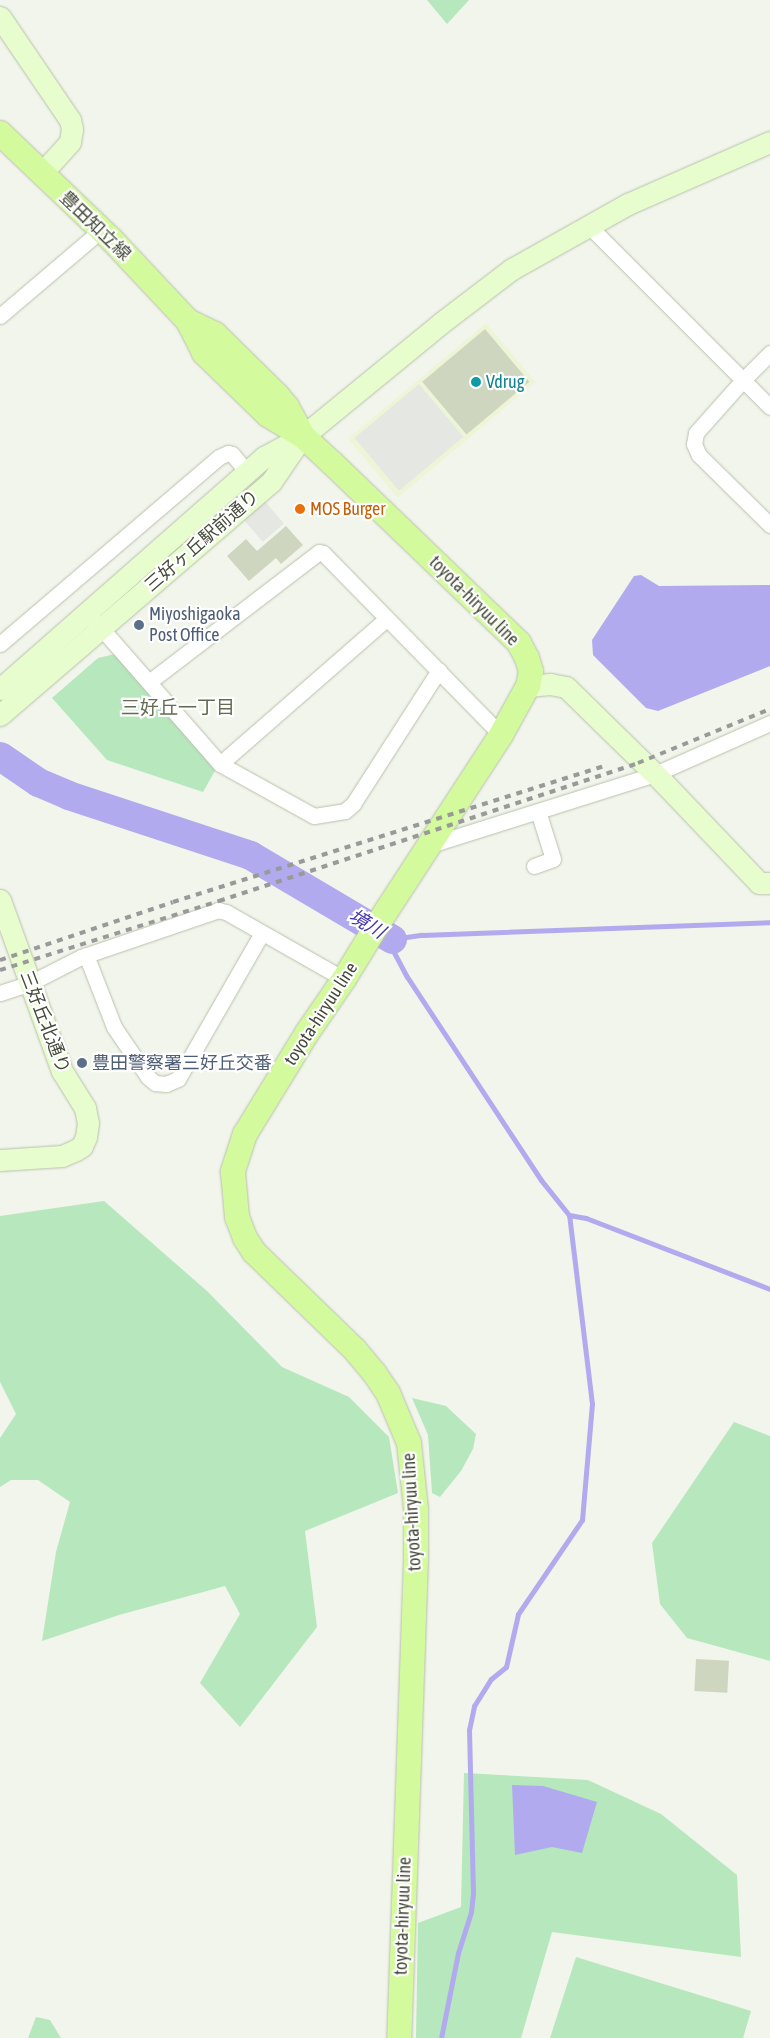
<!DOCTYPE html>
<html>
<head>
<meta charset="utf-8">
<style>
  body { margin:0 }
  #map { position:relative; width:770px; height:2038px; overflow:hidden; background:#f1f5eb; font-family:"Asap Condensed","Noto Sans JP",sans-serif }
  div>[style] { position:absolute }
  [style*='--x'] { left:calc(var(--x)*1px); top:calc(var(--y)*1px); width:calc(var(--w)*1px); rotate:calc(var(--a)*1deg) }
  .commercial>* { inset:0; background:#edf5d7; transform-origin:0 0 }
  .green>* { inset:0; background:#b6e7bd }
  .parking>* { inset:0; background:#e5e7e2; transform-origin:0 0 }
  .water>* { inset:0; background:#b2aaee }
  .stream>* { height:5px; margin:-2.5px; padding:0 2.5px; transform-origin:2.5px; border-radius:2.5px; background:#b2aaee }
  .river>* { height:29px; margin:-14.5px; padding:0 14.5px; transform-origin:14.5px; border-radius:14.5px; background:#b2aaee }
  .building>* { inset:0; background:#cfd6c0; transform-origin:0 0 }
  .roads { filter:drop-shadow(0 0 1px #bac0ad) drop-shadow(0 0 1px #bac0ad) }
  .street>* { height:15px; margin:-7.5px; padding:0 7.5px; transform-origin:7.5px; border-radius:7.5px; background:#fff }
  .secondary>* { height:21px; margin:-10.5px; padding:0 10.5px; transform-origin:10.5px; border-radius:10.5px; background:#e7fdcd }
  .primary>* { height:24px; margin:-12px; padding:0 12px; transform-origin:12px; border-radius:12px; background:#d4fa9e }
  .rail>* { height:4px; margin-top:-2px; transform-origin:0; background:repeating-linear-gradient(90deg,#999 0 6px,transparent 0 12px) }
  .dots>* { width:14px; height:14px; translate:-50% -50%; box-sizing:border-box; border:2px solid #fff; border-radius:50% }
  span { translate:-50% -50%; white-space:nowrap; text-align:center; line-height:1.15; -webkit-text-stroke:4.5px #fff; paint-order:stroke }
  .street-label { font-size:18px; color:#444939 }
  .culture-label { font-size:18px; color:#0d838f }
  .left { translate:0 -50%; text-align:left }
  .food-label { font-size:18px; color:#c56008 }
  .service-label { font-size:18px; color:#4e5e75 }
  .neighbourhood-label { font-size:19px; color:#636b50 }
  .water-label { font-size:19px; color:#4435b2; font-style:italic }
</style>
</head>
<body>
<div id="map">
  <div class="commercial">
    <i style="left:486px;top:323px;width:77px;height:180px;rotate:50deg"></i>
  </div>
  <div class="green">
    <i style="clip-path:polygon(427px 0,469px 0,447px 24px)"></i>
    <i style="clip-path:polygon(115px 654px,216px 769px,203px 792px,107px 760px,52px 698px,98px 658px)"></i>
    <i style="clip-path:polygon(104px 1201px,207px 1291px,282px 1367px,349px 1397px,389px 1437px,398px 1493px,305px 1531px,317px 1627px,240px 1727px,200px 1683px,240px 1614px,225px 1586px,119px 1615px,42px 1641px,56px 1552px,70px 1502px,38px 1480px,11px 1480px,0 1487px,0 1438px,16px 1414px,0 1382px,0 1216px)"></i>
    <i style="clip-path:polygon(412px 1398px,446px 1406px,476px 1434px,473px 1449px,461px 1471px,440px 1497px,432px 1493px,428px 1435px)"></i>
    <i style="clip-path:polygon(734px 1422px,770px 1436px,770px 1661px,687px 1638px,660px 1604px,652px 1543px)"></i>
    <i style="clip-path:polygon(464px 1773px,588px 1780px,661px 1814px,737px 1875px,741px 1957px,552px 1932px,521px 2038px,416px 2038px,418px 1923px,461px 1907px)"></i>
    <i style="clip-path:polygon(576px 1957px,751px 2011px,743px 2038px,550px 2038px)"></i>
    <i style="clip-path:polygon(36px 2017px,50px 2020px,61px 2038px,28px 2038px)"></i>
  </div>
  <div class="parking">
    <i style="left:419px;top:384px;width:69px;height:84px;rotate:50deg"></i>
    <i style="left:261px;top:497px;width:35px;height:28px;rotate:49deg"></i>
  </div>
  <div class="water">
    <i style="clip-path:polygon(641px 575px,659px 586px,770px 585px,770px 666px,658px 711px,646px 708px,593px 655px,592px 640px,634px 576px)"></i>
    <i style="clip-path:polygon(512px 1785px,543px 1786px,597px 1802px,582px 1853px,552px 1847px,515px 1855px)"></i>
  </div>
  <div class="stream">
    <i style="--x:569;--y:1215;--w:17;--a:10"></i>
    <i style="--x:586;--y:1218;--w:197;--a:21.1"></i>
    <i style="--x:441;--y:2038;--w:87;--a:-78.7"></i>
    <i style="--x:458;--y:1953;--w:43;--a:-72.4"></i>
    <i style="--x:471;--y:1912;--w:19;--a:-84"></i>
    <i style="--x:473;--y:1893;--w:163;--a:-91.4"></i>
    <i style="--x:469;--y:1730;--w:25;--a:-78"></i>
    <i style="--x:474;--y:1706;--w:32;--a:-58"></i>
    <i style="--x:491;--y:1679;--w:19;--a:-39"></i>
    <i style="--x:506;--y:1667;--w:54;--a:-77.2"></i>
    <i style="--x:518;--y:1614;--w:114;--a:-55.8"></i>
    <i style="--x:582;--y:1520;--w:116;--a:-85.1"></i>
    <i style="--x:592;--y:1404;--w:190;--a:-96.9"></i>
    <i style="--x:569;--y:1215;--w:45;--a:-128.7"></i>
    <i style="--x:541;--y:1180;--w:243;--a:-123.4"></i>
    <i style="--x:407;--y:977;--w:30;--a:-118"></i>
    <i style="--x:393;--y:951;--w:12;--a:-95"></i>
    <i style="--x:392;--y:939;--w:30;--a:-8"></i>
    <i style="--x:422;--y:935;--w:348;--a:-2.1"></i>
  </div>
  <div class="river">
    <i style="--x:0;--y:756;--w:46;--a:34.4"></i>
    <i style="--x:38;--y:782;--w:33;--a:23"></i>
    <i style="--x:68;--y:795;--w:192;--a:18.2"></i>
    <i style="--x:250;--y:855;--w:165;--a:30.6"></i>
  </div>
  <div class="building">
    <i style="left:485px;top:329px;width:69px;height:82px;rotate:50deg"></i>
    <i style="clip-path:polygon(286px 526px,303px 545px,281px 564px,276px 558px,249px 581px,227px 556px,246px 539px,257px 551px)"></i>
    <i style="left:696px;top:1659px;width:33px;height:32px;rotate:3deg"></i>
  </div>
  <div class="roads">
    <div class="street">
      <i style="--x:588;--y:225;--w:257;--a:45"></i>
      <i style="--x:0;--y:316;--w:133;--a:-40.4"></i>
      <i style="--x:770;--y:353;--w:38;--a:135"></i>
      <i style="--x:743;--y:380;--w:71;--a:131.6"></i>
      <i style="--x:696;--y:433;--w:11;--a:100"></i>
      <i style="--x:694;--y:444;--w:12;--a:66"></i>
      <i style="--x:699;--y:455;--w:100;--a:44.6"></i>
      <i style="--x:95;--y:621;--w:190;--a:48.8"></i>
      <i style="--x:220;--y:764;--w:107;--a:29"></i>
      <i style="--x:314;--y:816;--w:31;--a:-9"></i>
      <i style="--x:345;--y:811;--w:11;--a:-41"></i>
      <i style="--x:353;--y:804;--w:159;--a:-57.3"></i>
      <i style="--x:0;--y:644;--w:288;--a:-40.5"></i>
      <i style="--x:219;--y:457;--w:10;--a:-24"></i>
      <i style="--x:228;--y:453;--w:4;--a:14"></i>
      <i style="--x:232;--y:454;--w:25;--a:50"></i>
      <i style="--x:149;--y:682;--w:214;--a:-37.4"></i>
      <i style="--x:319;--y:552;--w:4;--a:14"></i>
      <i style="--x:323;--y:553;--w:255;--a:45.6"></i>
      <i style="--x:220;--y:764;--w:220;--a:-41.1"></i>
      <i style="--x:430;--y:845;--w:236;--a:-17.5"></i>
      <i style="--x:655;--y:774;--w:126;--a:-23.9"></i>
      <i style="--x:534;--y:866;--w:20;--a:-20"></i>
      <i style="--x:553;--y:859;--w:50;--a:-107.4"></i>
      <i style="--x:86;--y:955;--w:77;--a:68.7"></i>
      <i style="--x:114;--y:1027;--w:60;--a:55.8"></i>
      <i style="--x:148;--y:1077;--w:9;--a:41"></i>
      <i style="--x:155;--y:1083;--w:11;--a:5"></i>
      <i style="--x:166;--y:1084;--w:13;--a:-23"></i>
      <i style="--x:178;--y:1079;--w:168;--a:-60.1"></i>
      <i style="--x:0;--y:993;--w:32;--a:-18"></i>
      <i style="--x:30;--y:983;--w:57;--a:-27"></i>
      <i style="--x:81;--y:957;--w:145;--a:-18.9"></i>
      <i style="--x:218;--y:910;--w:8;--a:14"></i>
      <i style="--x:226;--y:912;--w:136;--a:29.6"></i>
    </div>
    <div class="secondary">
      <i style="--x:0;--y:17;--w:125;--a:55.8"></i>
      <i style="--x:70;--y:120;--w:9;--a:77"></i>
      <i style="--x:72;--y:129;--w:13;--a:99"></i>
      <i style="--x:70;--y:142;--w:43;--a:132.2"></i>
      <i style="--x:528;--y:686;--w:22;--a:-5"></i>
      <i style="--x:550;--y:684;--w:16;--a:11"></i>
      <i style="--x:566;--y:687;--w:134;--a:44.4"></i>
      <i style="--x:662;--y:781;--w:141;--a:46.4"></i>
      <i style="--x:759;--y:883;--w:11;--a:0"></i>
      <i style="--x:0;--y:689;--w:351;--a:-41.3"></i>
      <i style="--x:264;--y:457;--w:44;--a:-28.3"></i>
      <i style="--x:303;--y:436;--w:178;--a:-39.3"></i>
      <i style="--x:441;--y:323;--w:89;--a:-37.3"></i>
      <i style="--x:512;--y:269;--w:133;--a:-29.3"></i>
      <i style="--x:628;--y:204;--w:155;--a:-23.6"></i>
      <i style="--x:0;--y:715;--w:357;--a:-40.7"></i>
      <i style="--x:271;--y:482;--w:53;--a:-55.7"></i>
      <i style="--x:0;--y:900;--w:182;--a:70.1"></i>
      <i style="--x:62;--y:1071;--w:44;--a:58.1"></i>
      <i style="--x:85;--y:1108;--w:15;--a:79"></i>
      <i style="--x:88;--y:1123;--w:14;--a:98"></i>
      <i style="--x:86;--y:1137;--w:10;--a:114"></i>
      <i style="--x:82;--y:1146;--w:7;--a:146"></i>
      <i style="--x:76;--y:1150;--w:15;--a:157"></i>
      <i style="--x:62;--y:1156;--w:62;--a:176.3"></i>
    </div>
    <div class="primary">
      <i style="--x:0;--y:133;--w:153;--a:43.7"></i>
      <i style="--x:111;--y:239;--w:112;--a:46.8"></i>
      <i style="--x:188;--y:321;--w:36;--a:63"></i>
      <i style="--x:204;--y:353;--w:89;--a:44.1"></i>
      <i style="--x:268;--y:415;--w:41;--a:31"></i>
      <i style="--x:303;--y:436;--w:38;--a:43"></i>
      <i style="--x:331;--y:462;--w:261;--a:43.9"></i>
      <i style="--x:519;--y:643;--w:17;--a:62"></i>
      <i style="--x:527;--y:658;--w:14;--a:73"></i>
      <i style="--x:531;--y:671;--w:15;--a:101"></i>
      <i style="--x:528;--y:686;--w:56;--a:118.9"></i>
      <i style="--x:501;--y:735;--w:229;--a:123.1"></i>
      <i style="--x:376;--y:927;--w:61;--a:121.6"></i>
      <i style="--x:344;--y:979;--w:65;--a:124.4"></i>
      <i style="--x:307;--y:1033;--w:119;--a:121.5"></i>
      <i style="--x:245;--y:1134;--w:40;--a:108"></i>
      <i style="--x:233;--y:1172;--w:45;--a:84.9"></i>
      <i style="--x:237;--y:1217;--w:22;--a:69"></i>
      <i style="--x:245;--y:1238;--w:17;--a:57"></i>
      <i style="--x:254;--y:1252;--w:141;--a:44.1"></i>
      <i style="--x:355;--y:1350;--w:31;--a:50"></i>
      <i style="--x:375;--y:1374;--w:23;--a:56"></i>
      <i style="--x:388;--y:1393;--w:54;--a:67.2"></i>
      <i style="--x:409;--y:1443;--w:67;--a:84"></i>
      <i style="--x:416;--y:1510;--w:49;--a:90"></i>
      <i style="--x:416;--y:1559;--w:479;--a:92"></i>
      <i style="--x:188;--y:321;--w:30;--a:26"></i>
      <i style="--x:215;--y:334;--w:87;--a:44.5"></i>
      <i style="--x:277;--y:395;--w:16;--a:50"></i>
      <i style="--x:287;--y:407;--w:33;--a:61"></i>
    </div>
  </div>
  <div class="rail">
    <i style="--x:0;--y:960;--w:182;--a:-18.5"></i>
    <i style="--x:173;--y:902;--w:453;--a:-17.5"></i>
    <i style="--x:0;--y:970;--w:230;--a:-17.5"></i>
    <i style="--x:219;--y:901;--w:441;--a:-18.2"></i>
    <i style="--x:638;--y:763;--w:143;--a:-22.2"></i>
  </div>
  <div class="dots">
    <i style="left:476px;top:382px;background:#0f9aa8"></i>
    <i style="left:300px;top:509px;background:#e8710a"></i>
    <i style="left:139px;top:625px;background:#5c6f8a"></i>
    <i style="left:82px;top:1063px;background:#5c6f8a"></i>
  </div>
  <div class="street-label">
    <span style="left:95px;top:226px;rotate:44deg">豊田知立線</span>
    <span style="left:202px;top:541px;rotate:-41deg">三好ヶ丘駅前通り</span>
    <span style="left:474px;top:601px;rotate:45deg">toyota-hiryuu line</span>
    <span style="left:321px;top:1014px;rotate:-57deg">toyota-hiryuu line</span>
    <span style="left:45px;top:1022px;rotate:69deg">三好丘北通り</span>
    <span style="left:412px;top:1512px;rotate:-93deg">toyota-hiryuu line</span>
    <span style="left:403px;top:1916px;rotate:-88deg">toyota-hiryuu line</span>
  </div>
  <div class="culture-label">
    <span class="left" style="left:486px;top:382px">Vdrug</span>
  </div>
  <div class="food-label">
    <span class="left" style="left:310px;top:509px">MOS Burger</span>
  </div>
  <div class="service-label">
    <span class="left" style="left:149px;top:625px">Miyoshigaoka<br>Post Office</span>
    <span class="left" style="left:92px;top:1063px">豊田警察署三好丘交番</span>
  </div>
  <div class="neighbourhood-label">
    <span style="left:178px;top:708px">三好丘一丁目</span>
  </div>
  <div class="water-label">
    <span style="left:367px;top:924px;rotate:31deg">境川</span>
  </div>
</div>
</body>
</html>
